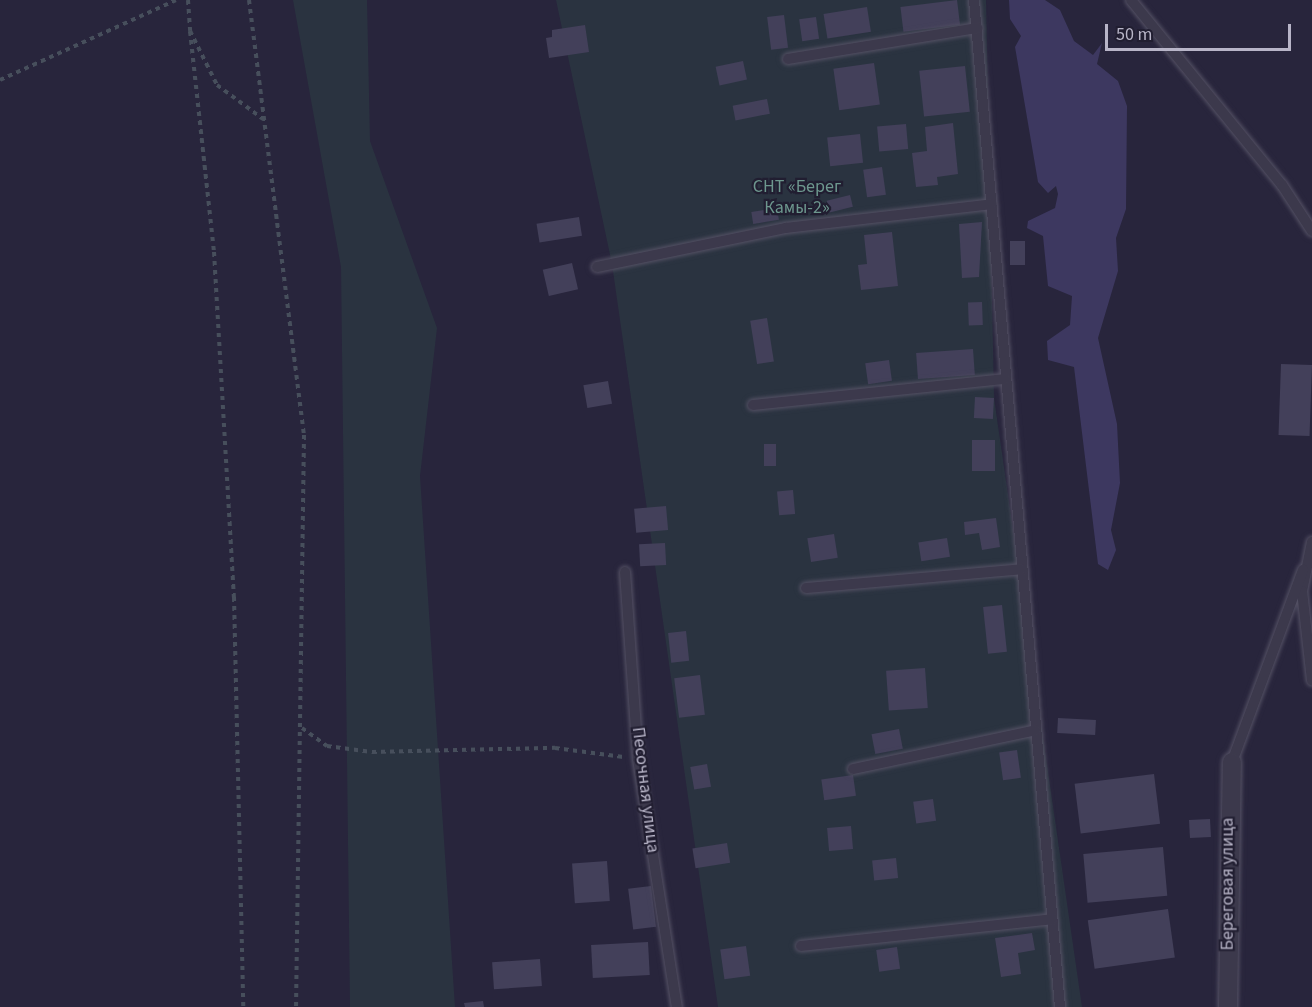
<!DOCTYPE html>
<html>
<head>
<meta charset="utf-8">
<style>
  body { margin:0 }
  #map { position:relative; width:1312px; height:1007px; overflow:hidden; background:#28253c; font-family:"Source Sans 3",sans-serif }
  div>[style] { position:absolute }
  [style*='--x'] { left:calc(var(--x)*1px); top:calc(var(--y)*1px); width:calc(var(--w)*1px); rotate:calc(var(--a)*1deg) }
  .green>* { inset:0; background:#2a3340 }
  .water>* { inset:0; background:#3d3860 }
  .building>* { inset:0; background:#43405a; transform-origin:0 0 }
  .path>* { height:4px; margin-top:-2px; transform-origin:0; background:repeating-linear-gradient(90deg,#474f5c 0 4.5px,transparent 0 9px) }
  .roads { filter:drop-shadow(0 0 2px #545164) drop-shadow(0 0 2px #545164) }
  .lane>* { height:10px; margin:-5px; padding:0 5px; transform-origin:5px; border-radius:5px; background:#3c394c }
  .street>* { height:18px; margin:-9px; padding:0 9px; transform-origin:9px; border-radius:9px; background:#3c394c }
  span { translate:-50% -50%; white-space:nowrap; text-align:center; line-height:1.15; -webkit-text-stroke:4.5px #211e31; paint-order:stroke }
  .park-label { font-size:18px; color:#6d978e }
  .street-label { font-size:18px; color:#b8b5c8 }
  .scale { position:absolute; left:1105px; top:24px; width:186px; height:27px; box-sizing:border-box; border:3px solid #b8b5c8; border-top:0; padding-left:8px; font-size:18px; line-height:21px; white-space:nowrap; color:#b8b5c8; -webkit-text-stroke:4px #211e31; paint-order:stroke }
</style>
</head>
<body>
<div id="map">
  <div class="green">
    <i style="clip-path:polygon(293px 0,367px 0,370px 141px,437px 328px,420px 476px,455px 1007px,350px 1007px,341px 267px)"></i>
    <i style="clip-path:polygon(556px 0,986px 0,994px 398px,1082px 1007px,718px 1007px,612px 264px)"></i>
  </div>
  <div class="water">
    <i style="clip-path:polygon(1009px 0,1045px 0,1060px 10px,1074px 41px,1093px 55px,1102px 43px,1097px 64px,1118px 81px,1127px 106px,1126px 209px,1116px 238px,1118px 271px,1098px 338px,1117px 424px,1120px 483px,1111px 530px,1116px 550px,1108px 570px,1098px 564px,1074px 367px,1048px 360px,1047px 341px,1070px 325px,1072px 296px,1048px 286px,1043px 236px,1027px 228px,1028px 221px,1055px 208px,1058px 194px,1056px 186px,1048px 193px,1038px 182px,1015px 47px,1021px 36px,1010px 19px)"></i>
  </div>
  <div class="building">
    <i style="left:957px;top:0;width:25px;height:57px;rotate:83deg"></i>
    <i style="left:867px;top:7px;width:25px;height:44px;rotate:81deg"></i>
    <i style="left:784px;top:15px;width:33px;height:17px;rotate:83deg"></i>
    <i style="left:816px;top:17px;width:22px;height:17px;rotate:82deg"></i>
    <i style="clip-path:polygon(585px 25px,589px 52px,549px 58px,546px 38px,552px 37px,552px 30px)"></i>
    <i style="left:743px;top:61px;width:19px;height:28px;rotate:78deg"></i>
    <i style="left:874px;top:63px;width:42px;height:41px;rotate:82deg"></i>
    <i style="left:965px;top:66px;width:46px;height:46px;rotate:84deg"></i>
    <i style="left:767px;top:99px;width:15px;height:35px;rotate:79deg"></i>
    <i style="clip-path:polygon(953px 123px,958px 174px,937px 177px,938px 185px,916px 187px,912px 153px,927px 151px,925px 127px)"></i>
    <i style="left:906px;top:124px;width:25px;height:29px;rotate:85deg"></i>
    <i style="left:860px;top:134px;width:29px;height:33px;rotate:84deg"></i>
    <i style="left:882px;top:167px;width:28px;height:19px;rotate:82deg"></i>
    <i style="left:850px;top:195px;width:12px;height:24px;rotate:76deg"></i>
    <i style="left:777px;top:208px;width:12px;height:26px;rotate:81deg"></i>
    <i style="left:579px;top:217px;width:19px;height:43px;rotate:81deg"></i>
    <i style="clip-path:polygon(982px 222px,979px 277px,962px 278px,959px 224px)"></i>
    <i style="clip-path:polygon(892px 232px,898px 286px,861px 290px,858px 265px,867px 264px,864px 235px)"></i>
    <i style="left:1025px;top:241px;width:24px;height:15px;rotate:90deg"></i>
    <i style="left:572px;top:263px;width:27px;height:30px;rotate:77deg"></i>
    <i style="left:982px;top:302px;width:23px;height:14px;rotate:88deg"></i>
    <i style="left:767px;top:318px;width:44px;height:17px;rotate:81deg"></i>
    <i style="left:973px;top:349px;width:26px;height:57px;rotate:86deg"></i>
    <i style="left:889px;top:360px;width:21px;height:24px;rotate:82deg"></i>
    <i style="left:1281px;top:364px;width:31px;height:71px;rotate:2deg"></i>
    <i style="left:608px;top:381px;width:23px;height:25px;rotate:80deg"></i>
    <i style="left:975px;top:397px;width:19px;height:21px;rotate:3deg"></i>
    <i style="left:972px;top:440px;width:23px;height:31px"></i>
    <i style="left:764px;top:444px;width:12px;height:22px"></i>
    <i style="left:793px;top:490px;width:24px;height:16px;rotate:85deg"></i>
    <i style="left:666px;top:506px;width:24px;height:32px;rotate:85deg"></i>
    <i style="clip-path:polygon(996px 518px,1000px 547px,982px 550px,979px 533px,965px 535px,964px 522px)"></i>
    <i style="left:834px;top:534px;width:24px;height:27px;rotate:81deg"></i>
    <i style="left:947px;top:538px;width:19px;height:29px;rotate:81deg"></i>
    <i style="left:665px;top:543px;width:22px;height:26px;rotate:87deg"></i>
    <i style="left:1002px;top:605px;width:47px;height:19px;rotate:84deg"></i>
    <i style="left:686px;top:631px;width:30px;height:18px;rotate:84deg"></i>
    <i style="left:925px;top:668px;width:40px;height:39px;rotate:86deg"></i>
    <i style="left:700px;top:675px;width:40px;height:26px;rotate:83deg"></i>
    <i style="left:1058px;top:718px;width:38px;height:15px;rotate:3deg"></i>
    <i style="left:899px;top:729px;width:20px;height:28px;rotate:79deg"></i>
    <i style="left:1017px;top:750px;width:28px;height:18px;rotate:82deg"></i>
    <i style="left:707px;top:764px;width:23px;height:17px;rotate:80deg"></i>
    <i style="left:1154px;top:774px;width:50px;height:80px;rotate:83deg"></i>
    <i style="left:853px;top:775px;width:21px;height:32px;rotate:82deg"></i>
    <i style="left:933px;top:799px;width:22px;height:20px;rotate:82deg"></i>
    <i style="left:1210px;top:819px;width:18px;height:21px;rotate:87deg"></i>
    <i style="left:851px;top:826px;width:23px;height:24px;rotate:85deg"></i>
    <i style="left:727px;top:843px;width:20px;height:35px;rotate:81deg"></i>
    <i style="left:1163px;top:847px;width:49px;height:80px;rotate:85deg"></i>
    <i style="left:896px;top:858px;width:20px;height:24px;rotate:84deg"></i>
    <i style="left:607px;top:861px;width:40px;height:35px;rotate:86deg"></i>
    <i style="left:651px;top:886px;width:41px;height:23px;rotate:83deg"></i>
    <i style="left:1168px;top:909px;width:49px;height:81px;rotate:82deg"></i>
    <i style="clip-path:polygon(1032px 933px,1035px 950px,1018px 953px,1021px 974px,1001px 977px,995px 938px)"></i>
    <i style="left:648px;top:942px;width:33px;height:57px;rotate:87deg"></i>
    <i style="left:746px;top:946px;width:30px;height:26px;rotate:82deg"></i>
    <i style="left:897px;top:947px;width:22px;height:21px;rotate:82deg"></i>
    <i style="left:540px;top:959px;width:27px;height:48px;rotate:86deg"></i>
    <i style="clip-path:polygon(483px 1001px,484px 1007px,465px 1007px,464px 1003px)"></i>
  </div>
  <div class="path">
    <i style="--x:188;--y:0;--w:31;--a:86"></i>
    <i style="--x:190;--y:31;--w:60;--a:63.4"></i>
    <i style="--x:217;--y:85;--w:57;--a:36.5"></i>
    <i style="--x:249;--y:0;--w:438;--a:82.8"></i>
    <i style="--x:304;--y:435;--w:572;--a:90.8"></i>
    <i style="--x:190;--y:31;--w:222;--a:83.8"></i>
    <i style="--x:214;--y:252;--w:346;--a:86.7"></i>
    <i style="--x:234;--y:597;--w:410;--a:88.7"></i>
    <i style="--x:0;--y:80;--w:193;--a:-24.4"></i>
    <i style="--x:302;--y:728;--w:31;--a:36"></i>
    <i style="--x:327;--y:746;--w:45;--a:7.6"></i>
    <i style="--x:372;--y:752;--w:183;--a:-1.3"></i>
    <i style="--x:555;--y:748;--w:69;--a:7.5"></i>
  </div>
  <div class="roads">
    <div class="lane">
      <i style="--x:974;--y:0;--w:1011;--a:85.12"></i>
      <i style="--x:1131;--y:0;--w:239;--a:50.8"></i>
      <i style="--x:1282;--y:185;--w:55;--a:56.9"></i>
      <i style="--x:788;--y:59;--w:192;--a:-9.3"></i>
      <i style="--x:597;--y:267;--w:193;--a:-11.7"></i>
      <i style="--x:786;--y:228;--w:207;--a:-6.6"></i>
      <i style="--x:753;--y:405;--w:254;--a:-5.9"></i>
      <i style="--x:1312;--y:542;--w:50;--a:101.5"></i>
      <i style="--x:1302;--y:591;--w:90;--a:83.6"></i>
      <i style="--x:625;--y:572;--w:187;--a:86"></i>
      <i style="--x:638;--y:759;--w:251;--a:81.1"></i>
      <i style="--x:806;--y:588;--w:217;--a:-5"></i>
      <i style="--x:1232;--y:762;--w:205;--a:-69.7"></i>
      <i style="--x:853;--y:769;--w:187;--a:-12"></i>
      <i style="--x:801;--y:946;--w:252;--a:-6.1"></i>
    </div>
    <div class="street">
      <i style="--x:1228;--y:1007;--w:245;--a:-89.1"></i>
    </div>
  </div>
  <div class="park-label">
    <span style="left:797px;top:198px">СНТ «Берег<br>Камы-2»</span>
  </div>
  <div class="street-label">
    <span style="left:645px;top:790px;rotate:83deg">Песочная улица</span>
    <span style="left:1228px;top:884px;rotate:-90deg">Береговая улица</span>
  </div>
  <div class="scale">50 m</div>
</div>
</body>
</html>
